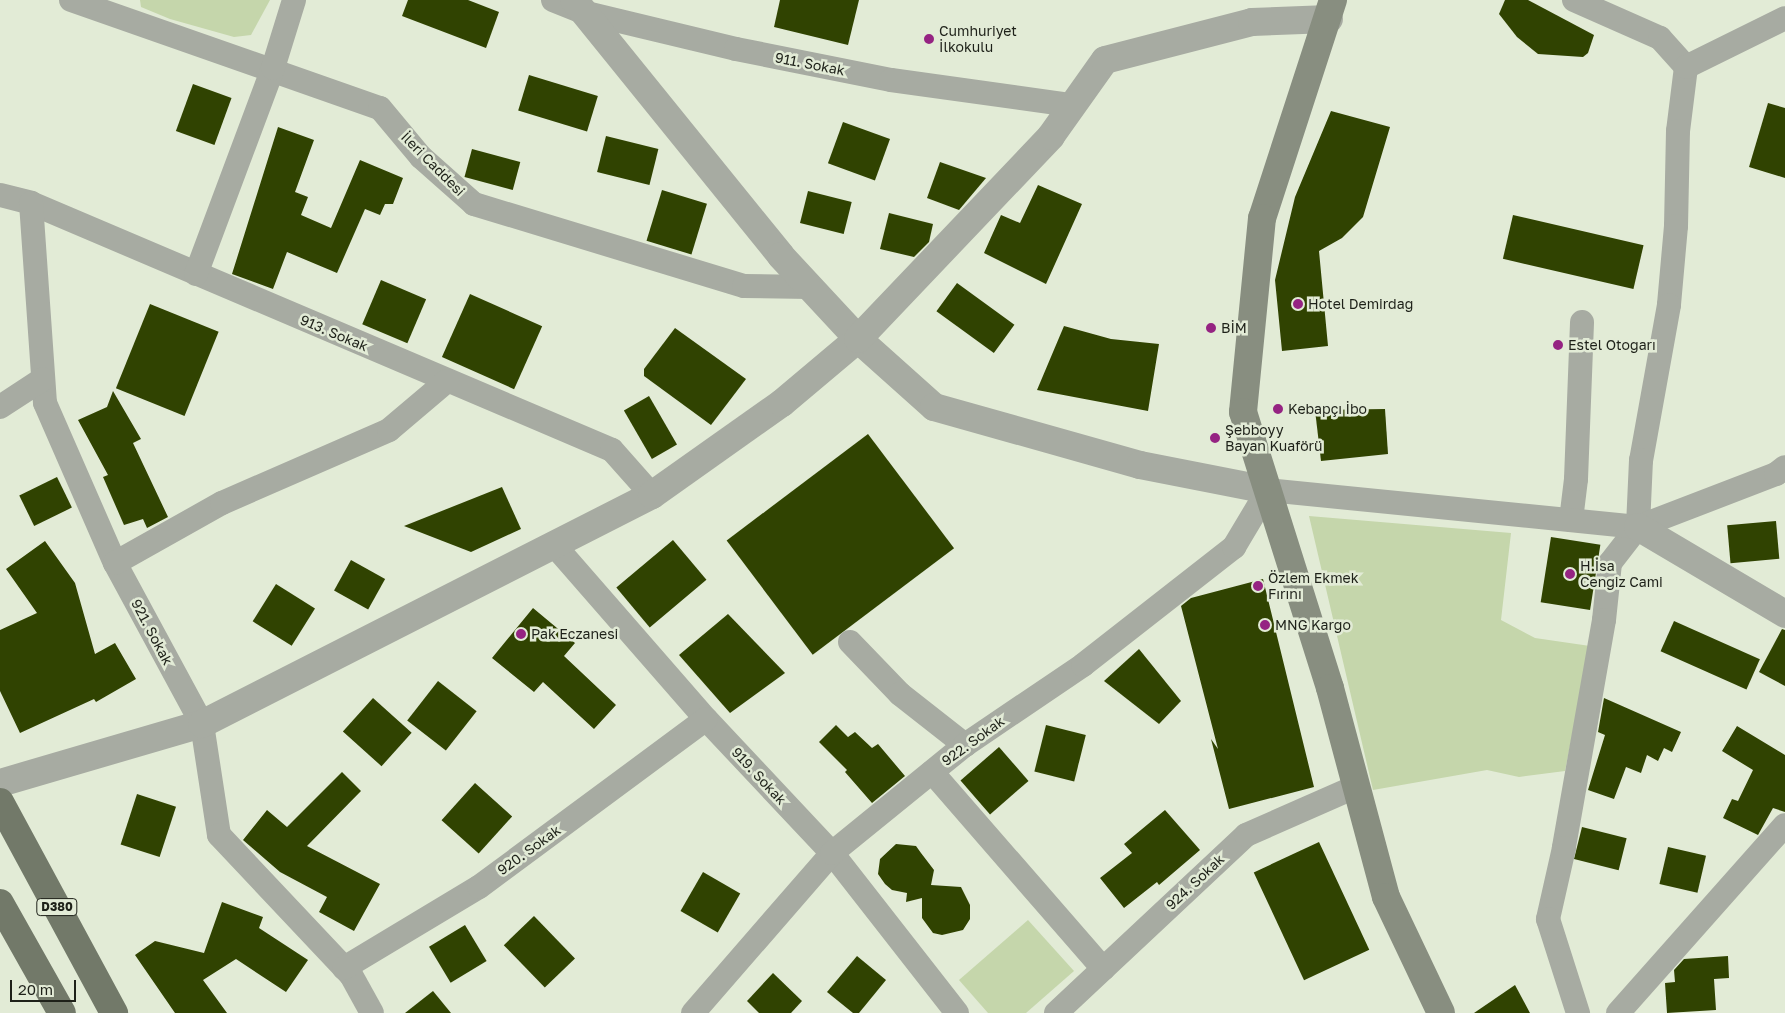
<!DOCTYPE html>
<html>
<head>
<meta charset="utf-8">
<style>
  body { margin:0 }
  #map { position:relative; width:1785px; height:1013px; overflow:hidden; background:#e2ebd6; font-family:"Golos Text",sans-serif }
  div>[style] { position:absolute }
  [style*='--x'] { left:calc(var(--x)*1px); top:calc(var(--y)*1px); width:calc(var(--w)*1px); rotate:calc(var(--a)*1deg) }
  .green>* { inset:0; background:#c5d6ab }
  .building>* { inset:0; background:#304301; transform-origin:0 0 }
  .minor>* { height:24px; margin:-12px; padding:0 12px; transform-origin:12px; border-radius:12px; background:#a7aba2 }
  .tertiary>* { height:28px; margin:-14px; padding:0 14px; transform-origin:14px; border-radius:14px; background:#a7aba2 }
  .secondary>* { height:28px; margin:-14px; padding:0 14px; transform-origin:14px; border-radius:14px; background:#888e80 }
  .primary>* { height:28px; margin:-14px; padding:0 14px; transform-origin:14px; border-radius:14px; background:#727969 }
  .dots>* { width:14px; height:14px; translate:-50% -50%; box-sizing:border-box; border:2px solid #e2ebd6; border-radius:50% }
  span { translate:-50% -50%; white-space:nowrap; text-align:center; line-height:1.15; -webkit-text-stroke:5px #e2ebd6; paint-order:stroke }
  .shield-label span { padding:1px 4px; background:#e2ebd6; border:1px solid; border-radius:4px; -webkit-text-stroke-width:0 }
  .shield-label { font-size:12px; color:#1e2119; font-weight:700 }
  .poi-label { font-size:14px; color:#1e2119 }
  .left { translate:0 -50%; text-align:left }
  .street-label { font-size:14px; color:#1e2119 }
  .scale { position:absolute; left:10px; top:980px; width:66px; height:22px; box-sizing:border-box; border:2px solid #1e2119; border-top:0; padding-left:6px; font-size:15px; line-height:18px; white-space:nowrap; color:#1e2119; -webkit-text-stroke:4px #e2ebd6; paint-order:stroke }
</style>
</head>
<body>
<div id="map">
  <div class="green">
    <i style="clip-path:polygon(140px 0,270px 0,251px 35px,234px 37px,170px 19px,141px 7px)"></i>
    <i style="clip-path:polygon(1309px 516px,1511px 533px,1501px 620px,1535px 638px,1590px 646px,1565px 771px,1519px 777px,1487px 770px,1373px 790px)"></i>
    <i style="clip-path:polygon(1028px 920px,1074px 971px,1026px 1013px,988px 1013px,959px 980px)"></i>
  </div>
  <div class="building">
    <i style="clip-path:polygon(408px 0,468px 0,499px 12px,486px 48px,402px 16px)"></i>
    <i style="clip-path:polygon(780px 0,859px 0,848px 45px,774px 27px)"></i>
    <i style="clip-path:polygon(1505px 0,1528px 0,1594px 35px,1588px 53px,1583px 57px,1538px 54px,1517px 37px,1499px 14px)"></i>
    <i style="left:529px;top:75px;width:72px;height:37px;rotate:17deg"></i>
    <i style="left:193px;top:84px;width:41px;height:50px;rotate:20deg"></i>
    <i style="clip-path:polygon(1768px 103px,1785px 108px,1785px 178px,1749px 167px)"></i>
    <i style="clip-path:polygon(1331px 111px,1390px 127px,1363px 217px,1342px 238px,1319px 251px,1328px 346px,1282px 351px,1275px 280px,1295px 197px)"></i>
    <i style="left:843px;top:122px;width:50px;height:44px;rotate:20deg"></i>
    <i style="clip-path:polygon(278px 127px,314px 140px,295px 192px,308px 197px,301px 215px,331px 228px,360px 160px,403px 178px,393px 204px,385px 204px,380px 215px,365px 209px,337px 273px,287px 252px,273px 289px,232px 274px)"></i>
    <i style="left:606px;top:136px;width:54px;height:37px;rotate:14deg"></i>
    <i style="left:472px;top:149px;width:50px;height:29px;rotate:15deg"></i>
    <i style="clip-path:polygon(940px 162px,986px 178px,959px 210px,927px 198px)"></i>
    <i style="clip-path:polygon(1038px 185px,1082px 204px,1046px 284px,984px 253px,1001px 215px,1020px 223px)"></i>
    <i style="left:662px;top:190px;width:47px;height:53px;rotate:17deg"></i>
    <i style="left:808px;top:191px;width:45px;height:33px;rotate:14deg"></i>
    <i style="clip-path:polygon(889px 213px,933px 224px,929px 242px,914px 257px,880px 249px)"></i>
    <i style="left:1513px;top:215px;width:134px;height:45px;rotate:13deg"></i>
    <i style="left:381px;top:280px;width:49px;height:48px;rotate:23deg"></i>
    <i style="left:957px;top:283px;width:71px;height:35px;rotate:36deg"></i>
    <i style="left:470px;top:294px;width:79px;height:69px;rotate:24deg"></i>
    <i style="left:150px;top:304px;width:74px;height:91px;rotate:22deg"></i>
    <i style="clip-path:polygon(1064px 326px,1111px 339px,1159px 344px,1148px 411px,1037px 390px)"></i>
    <i style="clip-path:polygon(675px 328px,746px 379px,711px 425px,644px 376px,644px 369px)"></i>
    <i style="clip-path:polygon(113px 391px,141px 439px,133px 443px,168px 517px,147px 528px,143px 519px,124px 525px,103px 477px,108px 475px,78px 420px,107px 407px)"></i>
    <i style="left:649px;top:396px;width:56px;height:29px;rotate:60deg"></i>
    <i style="clip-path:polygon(1385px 409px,1388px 454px,1321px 461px,1315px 410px)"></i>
    <i style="left:868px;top:434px;width:143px;height:177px;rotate:53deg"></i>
    <i style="left:57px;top:477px;width:34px;height:42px;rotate:64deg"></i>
    <i style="clip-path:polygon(502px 487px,521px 529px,471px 552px,404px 526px)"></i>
    <i style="left:1776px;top:521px;width:38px;height:49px;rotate:85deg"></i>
    <i style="left:1551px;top:537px;width:50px;height:66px;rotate:9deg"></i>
    <i style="left:673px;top:540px;width:52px;height:74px;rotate:50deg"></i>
    <i style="clip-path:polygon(45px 541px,75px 583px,95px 654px,115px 643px,136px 679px,96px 702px,94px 699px,20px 733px,0 691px,0 630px,37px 613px,6px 569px)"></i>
    <i style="left:351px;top:560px;width:39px;height:35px;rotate:29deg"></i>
    <i style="clip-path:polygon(1263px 579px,1314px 787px,1229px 809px,1211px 739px,1218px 749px,1181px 606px,1191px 598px)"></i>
    <i style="left:276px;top:584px;width:46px;height:44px;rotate:32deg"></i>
    <i style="clip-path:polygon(533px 608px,575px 643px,564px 656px,616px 705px,594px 729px,543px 682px,534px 692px,492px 658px)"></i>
    <i style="clip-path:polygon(728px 614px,785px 673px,730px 713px,679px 655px)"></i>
    <i style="left:1674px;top:621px;width:94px;height:33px;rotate:24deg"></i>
    <i style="clip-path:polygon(1782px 629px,1785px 630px,1785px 686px,1759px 672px)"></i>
    <i style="clip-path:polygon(1139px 649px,1181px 701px,1159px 724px,1104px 681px)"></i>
    <i style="left:438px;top:681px;width:49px;height:50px;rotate:38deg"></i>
    <i style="left:373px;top:698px;width:52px;height:45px;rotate:42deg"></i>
    <i style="clip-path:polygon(1604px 698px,1681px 732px,1672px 752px,1664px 748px,1658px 761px,1647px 755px,1641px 773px,1626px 767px,1614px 799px,1588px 790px,1605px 735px,1598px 732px)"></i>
    <i style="clip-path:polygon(836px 725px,848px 737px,855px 732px,872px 748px,878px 744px,905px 776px,872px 803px,845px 772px,847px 770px,819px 742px)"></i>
    <i style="left:1046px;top:725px;width:41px;height:48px;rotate:14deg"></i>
    <i style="clip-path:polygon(1737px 726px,1785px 755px,1785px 812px,1773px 808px,1758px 835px,1723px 818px,1732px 799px,1738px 801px,1753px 770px,1722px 751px)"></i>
    <i style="left:999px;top:747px;width:45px;height:51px;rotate:49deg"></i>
    <i style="clip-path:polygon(342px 772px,361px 791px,307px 846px,380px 884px,354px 931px,319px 912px,327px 897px,280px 872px,243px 840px,267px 810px,287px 827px)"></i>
    <i style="left:475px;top:783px;width:50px;height:50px;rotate:42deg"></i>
    <i style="left:137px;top:794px;width:41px;height:53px;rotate:18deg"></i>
    <i style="clip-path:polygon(1165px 810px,1200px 850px,1159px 885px,1157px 882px,1124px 908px,1100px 878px,1132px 853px,1124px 844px)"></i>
    <i style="left:1582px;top:827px;width:46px;height:33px;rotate:14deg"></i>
    <i style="left:1319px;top:842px;width:119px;height:72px;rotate:65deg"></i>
    <i style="clip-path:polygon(896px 844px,916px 846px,921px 853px,934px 870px,931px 885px,961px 887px,970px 905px,970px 919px,963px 930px,942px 935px,933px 933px,922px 918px,922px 898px,906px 902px,907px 893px,892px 890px,885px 884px,878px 874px,880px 859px)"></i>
    <i style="left:1668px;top:847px;width:39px;height:38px;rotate:13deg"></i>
    <i style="left:703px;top:872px;width:43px;height:45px;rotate:30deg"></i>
    <i style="clip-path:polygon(222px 902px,263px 917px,259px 928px,308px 960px,286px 992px,236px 959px,203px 980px,227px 1013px,175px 1013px,135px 955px,155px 941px,204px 953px)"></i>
    <i style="left:534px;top:916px;width:59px;height:42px;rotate:46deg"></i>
    <i style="left:465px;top:925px;width:42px;height:42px;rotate:59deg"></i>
    <i style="clip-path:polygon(857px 956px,886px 980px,859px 1013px,853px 1013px,827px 992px)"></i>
    <i style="clip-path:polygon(1728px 956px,1729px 978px,1714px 979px,1716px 1010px,1667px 1013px,1665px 983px,1675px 982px,1674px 970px,1684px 959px)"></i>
    <i style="clip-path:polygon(773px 973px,802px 1001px,791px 1013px,759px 1013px,747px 1001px)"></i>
    <i style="clip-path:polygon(1515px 985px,1530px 1013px,1474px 1013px)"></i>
    <i style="clip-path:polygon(433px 991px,451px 1013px,405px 1013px)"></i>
  </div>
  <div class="minor">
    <i style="--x:71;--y:0;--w:327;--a:19.3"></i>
    <i style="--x:380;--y:108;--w:64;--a:50.1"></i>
    <i style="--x:421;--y:157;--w:71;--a:41.6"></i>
    <i style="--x:474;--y:204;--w:282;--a:16.9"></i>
    <i style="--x:744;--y:286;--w:66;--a:0.9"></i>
    <i style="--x:553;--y:0;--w:31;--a:22"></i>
    <i style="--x:582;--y:12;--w:158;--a:13.5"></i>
    <i style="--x:736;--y:49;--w:158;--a:11.3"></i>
    <i style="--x:891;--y:80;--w:182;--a:7.9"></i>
    <i style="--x:1574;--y:0;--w:94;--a:23.8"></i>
    <i style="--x:1660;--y:38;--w:39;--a:48"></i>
    <i style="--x:1686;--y:67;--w:64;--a:97.1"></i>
    <i style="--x:1678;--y:131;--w:95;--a:91.2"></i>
    <i style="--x:1676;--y:226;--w:79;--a:95.1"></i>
    <i style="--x:1669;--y:305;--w:158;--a:100.2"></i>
    <i style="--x:1641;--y:460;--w:67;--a:92.6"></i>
    <i style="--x:1638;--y:527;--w:46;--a:127.9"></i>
    <i style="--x:1610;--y:563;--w:57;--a:96"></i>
    <i style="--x:1604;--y:620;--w:231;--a:100"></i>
    <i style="--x:1564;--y:848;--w:73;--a:102.7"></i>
    <i style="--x:1548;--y:919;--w:99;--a:72.3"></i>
    <i style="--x:1686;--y:67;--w:110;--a:-26.3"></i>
    <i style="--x:0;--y:195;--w:32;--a:14"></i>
    <i style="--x:31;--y:203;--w:631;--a:23.03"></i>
    <i style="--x:612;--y:450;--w:60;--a:48.4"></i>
    <i style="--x:31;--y:203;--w:200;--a:86"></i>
    <i style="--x:45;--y:403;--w:175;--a:66.4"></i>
    <i style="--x:115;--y:563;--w:183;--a:61.6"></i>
    <i style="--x:202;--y:724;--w:112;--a:81.3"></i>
    <i style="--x:219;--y:835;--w:192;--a:46.7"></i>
    <i style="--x:351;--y:975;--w:43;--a:61.1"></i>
    <i style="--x:196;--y:274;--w:220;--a:-69.5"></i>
    <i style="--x:273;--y:68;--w:71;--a:-72.8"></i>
    <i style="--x:0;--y:407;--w:51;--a:-33.1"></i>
    <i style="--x:1571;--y:520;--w:41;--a:-83"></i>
    <i style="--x:1576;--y:479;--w:157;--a:-87.8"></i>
    <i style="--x:555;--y:546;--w:230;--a:48.9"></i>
    <i style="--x:706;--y:719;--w:184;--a:46.8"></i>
    <i style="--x:832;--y:853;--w:203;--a:52"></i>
    <i style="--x:115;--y:563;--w:123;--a:-29.3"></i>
    <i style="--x:222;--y:503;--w:182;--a:-23.6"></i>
    <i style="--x:389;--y:430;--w:76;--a:-40.2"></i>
    <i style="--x:850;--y:642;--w:72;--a:46.1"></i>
    <i style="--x:900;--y:694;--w:83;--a:38.1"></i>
    <i style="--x:932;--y:772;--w:261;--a:49"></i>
    <i style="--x:344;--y:968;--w:157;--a:-31"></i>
    <i style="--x:479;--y:887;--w:282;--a:-36.5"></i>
    <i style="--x:693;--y:1013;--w:212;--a:-49"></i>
    <i style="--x:832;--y:853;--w:171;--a:-39.1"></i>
    <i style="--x:965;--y:745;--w:143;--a:-34.1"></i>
    <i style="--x:1083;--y:665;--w:192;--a:-38"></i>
    <i style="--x:1234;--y:547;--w:66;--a:-59.2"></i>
    <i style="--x:1268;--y:490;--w:372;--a:5.7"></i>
    <i style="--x:1638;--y:527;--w:148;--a:-21"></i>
    <i style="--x:1776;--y:474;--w:11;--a:-38"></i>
    <i style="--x:1056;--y:1013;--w:260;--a:-43.1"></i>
    <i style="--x:1246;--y:835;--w:121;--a:-23.8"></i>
    <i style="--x:1618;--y:1013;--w:251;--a:-48.4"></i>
  </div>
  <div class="tertiary">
    <i style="--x:574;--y:0;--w:329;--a:51"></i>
    <i style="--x:781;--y:256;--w:113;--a:47.1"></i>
    <i style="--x:858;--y:339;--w:102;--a:41.8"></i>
    <i style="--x:934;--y:407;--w:214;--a:15.7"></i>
    <i style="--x:1140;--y:465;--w:130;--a:11.1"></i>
    <i style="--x:1638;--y:527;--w:171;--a:30.6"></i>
    <i style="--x:0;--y:783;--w:210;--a:-16.3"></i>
    <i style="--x:202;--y:724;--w:505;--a:-26.97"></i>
    <i style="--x:652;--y:495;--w:159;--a:-35.3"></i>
    <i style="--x:782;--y:403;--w:99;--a:-40.1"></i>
    <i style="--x:858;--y:339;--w:280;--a:-46.4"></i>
    <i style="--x:1051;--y:136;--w:93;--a:-54.6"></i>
    <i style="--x:1105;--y:60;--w:152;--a:-14.5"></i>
    <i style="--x:1252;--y:22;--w:77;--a:-2.2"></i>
  </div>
  <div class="secondary">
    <i style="--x:1333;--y:0;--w:229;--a:108"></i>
    <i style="--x:1262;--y:218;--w:195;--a:95.6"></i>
    <i style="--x:1243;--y:412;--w:289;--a:72.5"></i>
    <i style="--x:1330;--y:688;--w:216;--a:75"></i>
    <i style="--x:1386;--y:897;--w:128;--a:64.6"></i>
  </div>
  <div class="primary">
    <i style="--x:0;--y:802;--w:240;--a:61.6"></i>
    <i style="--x:0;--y:903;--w:126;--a:60.6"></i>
  </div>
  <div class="dots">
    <i style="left:929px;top:39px;background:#952382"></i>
    <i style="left:1298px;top:304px;background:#952382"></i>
    <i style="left:1211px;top:328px;background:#952382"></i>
    <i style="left:1558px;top:345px;background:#952382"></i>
    <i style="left:1278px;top:409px;background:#952382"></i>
    <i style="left:1215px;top:438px;background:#952382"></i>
    <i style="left:1570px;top:574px;background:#952382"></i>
    <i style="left:1258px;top:586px;background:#952382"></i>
    <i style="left:1265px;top:625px;background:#952382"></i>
    <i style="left:521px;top:634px;background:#952382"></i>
  </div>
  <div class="shield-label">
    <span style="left:57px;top:907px">D380</span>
  </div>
  <div class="poi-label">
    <span class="left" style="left:939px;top:39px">Cumhuriyet<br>İlkokulu</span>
    <span class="left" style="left:1308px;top:304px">Hotel Demirdağ</span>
    <span class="left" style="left:1221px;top:328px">BİM</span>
    <span class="left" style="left:1568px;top:345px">Estel Otogarı</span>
    <span class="left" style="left:1288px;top:409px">Kebapçı İbo</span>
    <span class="left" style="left:1225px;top:438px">Şebboyy<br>Bayan Kuaförü</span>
    <span class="left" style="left:1580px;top:574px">H.İsa<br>Cengiz Cami</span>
    <span class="left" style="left:1268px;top:586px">Özlem Ekmek<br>Fırını</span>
    <span class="left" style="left:1275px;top:625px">MNG Kargo</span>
    <span class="left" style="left:531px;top:634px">Pak Eczanesi</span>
  </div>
  <div class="street-label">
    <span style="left:810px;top:64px;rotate:11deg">911. Sokak</span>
    <span style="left:433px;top:164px;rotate:45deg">İleri Caddesi</span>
    <span style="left:334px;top:333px;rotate:23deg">913. Sokak</span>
    <span style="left:152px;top:632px;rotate:62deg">921. Sokak</span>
    <span style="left:973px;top:741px;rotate:-36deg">922. Sokak</span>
    <span style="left:759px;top:776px;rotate:47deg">919. Sokak</span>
    <span style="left:529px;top:850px;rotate:-36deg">920. Sokak</span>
    <span style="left:1195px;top:882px;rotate:-43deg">924. Sokak</span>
  </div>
  <div class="scale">20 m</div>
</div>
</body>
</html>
